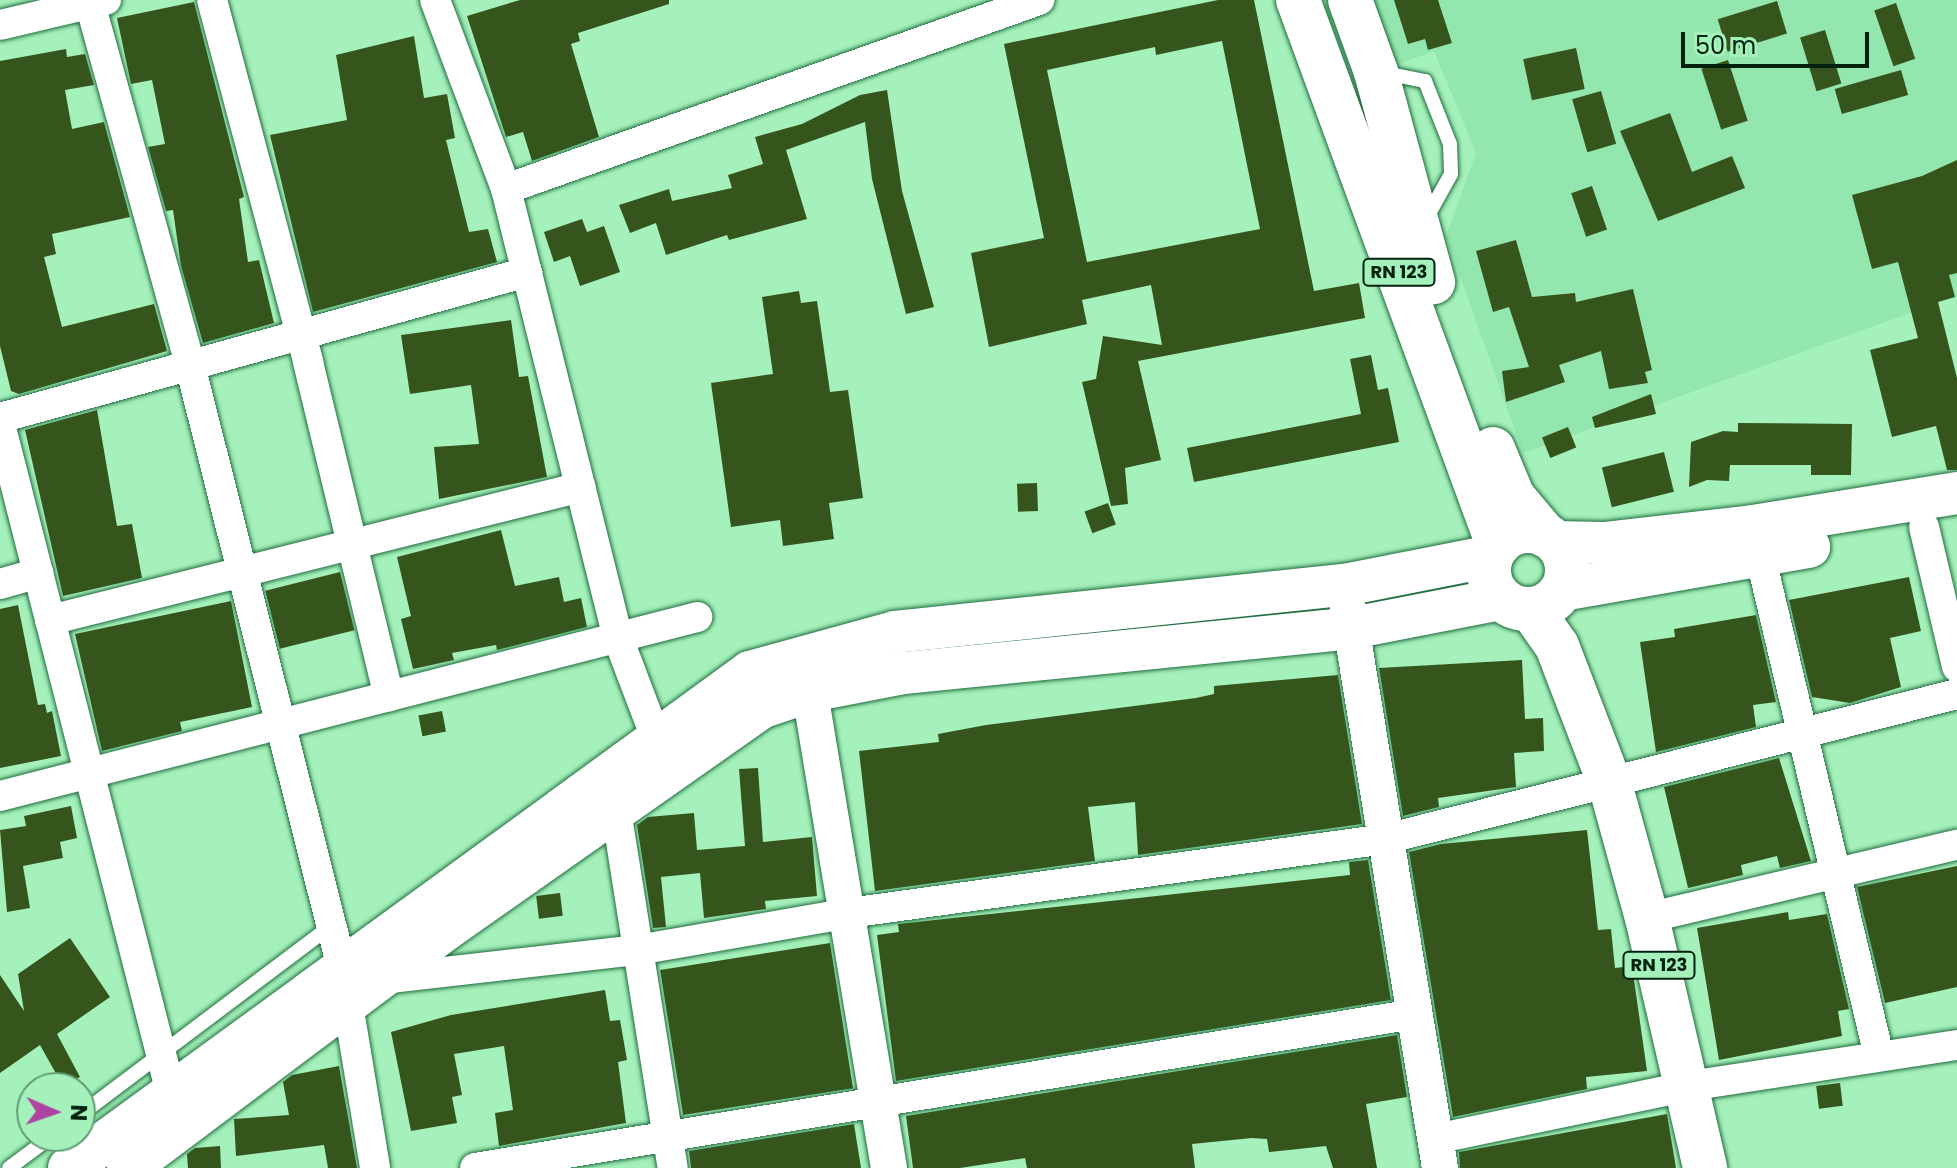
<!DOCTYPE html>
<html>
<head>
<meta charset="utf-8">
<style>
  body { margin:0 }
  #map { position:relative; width:1957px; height:1168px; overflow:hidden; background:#a5f1bb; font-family:Poppins,sans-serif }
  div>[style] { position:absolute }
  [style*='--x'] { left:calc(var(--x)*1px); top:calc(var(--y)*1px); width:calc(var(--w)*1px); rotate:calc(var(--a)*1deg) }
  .built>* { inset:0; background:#93e6ad }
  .building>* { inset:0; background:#36551c; transform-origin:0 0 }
  .roads { filter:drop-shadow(0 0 2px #1f6c3e) drop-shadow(0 0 2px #1f6c3e) }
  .service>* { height:14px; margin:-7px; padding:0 7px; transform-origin:7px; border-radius:7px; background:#fff }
  .minor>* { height:30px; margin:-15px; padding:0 15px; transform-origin:15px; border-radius:15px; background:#fff }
  .tertiary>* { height:36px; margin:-18px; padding:0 18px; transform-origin:18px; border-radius:18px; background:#fff }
  .secondary>* { height:42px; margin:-21px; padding:0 21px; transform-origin:21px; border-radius:21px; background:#fff }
  .primary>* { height:44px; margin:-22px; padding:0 22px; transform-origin:22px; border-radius:22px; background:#fff }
  .primary>.ring { margin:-22px; padding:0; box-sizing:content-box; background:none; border:44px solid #fff; border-radius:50% }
  span { translate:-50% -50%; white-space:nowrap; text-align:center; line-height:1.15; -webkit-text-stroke:8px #a5f1bb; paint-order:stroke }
  .shield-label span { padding:2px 6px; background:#a5f1bb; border:2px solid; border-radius:6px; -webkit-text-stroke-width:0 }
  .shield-label { font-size:18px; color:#01200d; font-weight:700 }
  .north { position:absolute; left:16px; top:1072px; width:80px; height:80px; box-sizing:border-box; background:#a5f1bb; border:2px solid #639d75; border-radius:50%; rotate:92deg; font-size:22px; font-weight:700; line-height:32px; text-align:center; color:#01200d }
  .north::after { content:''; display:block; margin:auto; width:28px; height:36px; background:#b043a1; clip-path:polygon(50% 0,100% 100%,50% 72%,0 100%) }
  .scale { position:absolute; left:1681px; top:32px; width:188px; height:36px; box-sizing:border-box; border:4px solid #01200d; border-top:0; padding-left:10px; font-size:24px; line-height:28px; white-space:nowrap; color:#01200d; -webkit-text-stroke:6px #a5f1bb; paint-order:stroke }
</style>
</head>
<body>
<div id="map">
  <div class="built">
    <i style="clip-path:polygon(1367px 0,1957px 0,1957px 296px,1523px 453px,1446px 237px,1476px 153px,1434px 51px,1393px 66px)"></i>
  </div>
  <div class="building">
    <i style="clip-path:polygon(520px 0,669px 0,669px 4px,578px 33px,580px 41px,571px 44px,599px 137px,532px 161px,523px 132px,506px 137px,467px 16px)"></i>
    <i style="clip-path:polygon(evenodd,1218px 0,1254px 0,1314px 291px,1359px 283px,1365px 318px,1138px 361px,1161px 460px,1125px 468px,1128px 504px,1111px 506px,1082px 382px,1096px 379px,1103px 336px,1162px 345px,1151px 285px,1082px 300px,1087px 324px,989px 347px,971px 253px,1044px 238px,1004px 44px,1218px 0,1222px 41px,1260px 229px,1087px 262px,1047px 70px,1155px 47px,1156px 55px,1222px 41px)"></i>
    <i style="clip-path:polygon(1394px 0,1438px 0,1452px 43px,1428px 50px,1425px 39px,1408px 44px)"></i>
    <i style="left:1777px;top:1px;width:34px;height:62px;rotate:73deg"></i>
    <i style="clip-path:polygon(194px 2px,244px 197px,239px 199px,248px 262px,259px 260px,274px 323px,203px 343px,181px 266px,173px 210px,166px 211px,148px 147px,165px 144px,152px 80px,131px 84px,117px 18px)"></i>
    <i style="left:1896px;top:3px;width:59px;height:23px;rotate:71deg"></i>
    <i style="left:1825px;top:30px;width:56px;height:26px;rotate:73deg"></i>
    <i style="clip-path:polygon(414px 36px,424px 98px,447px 94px,455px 138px,446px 140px,469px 232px,488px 229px,497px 262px,313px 312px,270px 135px,347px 120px,336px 55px)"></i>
    <i style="left:1576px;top:48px;width:42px;height:54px;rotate:78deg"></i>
    <i style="clip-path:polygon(66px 49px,67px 57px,85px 54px,94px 85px,65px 90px,72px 129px,104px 122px,130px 217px,52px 234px,56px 254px,44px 257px,62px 327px,154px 304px,167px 351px,19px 394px,11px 391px,0 346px,0 61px)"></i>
    <i style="left:1728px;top:60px;width:64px;height:28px;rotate:72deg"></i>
    <i style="left:1901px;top:70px;width:26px;height:69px;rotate:74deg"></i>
    <i style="clip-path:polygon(887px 90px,902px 191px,934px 307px,906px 314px,872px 179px,865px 122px,786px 150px,807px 219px,729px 240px,727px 235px,666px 255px,656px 223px,630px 233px,619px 205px,669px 189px,672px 201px,732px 188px,728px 175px,763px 164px,755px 137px,802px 124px,860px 95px)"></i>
    <i style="left:1601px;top:91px;width:55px;height:30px;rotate:74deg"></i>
    <i style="clip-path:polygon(1670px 113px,1692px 172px,1732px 156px,1745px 188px,1658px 221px,1620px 131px)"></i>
    <i style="clip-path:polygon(1957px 160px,1957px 273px,1949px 275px,1955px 297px,1938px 302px,1957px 378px,1957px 470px,1947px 470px,1936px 426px,1892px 437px,1870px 350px,1918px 338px,1898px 262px,1872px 269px,1852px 195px,1922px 176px)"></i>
    <i style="left:1592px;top:186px;width:46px;height:22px;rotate:71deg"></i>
    <i style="clip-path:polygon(582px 219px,587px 232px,604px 226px,620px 272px,580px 286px,570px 256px,554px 262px,544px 232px)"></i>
    <i style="clip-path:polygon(1516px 240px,1532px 297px,1575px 293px,1576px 302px,1633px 289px,1652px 370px,1645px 372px,1648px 383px,1609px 389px,1601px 351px,1559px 365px,1565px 382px,1506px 402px,1502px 371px,1529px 367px,1509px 307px,1493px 312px,1476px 251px)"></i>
    <i style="clip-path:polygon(799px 291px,801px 303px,817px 301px,830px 392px,848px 390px,863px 498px,829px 503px,834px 539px,783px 546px,780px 520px,731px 527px,711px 383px,773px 374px,762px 297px)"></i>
    <i style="clip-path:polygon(511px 320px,519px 377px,528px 376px,547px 477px,439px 499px,434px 447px,479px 444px,471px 385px,410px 394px,401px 335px)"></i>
    <i style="clip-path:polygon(1371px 355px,1378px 390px,1388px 388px,1399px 442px,1194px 482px,1187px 448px,1361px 414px,1350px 359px)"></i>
    <i style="clip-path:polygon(1651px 394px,1656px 414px,1595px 428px,1592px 417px)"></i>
    <i style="clip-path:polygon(97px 410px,117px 526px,132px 524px,142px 578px,63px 596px,25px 430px)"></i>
    <i style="clip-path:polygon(1738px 423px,1852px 424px,1851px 475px,1811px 475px,1811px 465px,1730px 465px,1729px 481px,1707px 480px,1689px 487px,1691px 442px,1723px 431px,1738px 432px)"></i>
    <i style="left:1568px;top:427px;width:22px;height:28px;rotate:68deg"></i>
    <i style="left:1664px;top:452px;width:41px;height:64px;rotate:76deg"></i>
    <i style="left:1037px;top:483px;width:28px;height:20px;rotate:88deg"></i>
    <i style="left:1108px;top:503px;width:23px;height:25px;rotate:70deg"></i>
    <i style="clip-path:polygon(501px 530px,515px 586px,559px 577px,564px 602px,581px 598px,587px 627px,497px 650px,496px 645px,452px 653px,454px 660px,413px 669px,401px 619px,411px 616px,397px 557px)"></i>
    <i style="left:340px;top:572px;width:60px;height:77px;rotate:76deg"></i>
    <i style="clip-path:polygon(1909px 577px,1921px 631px,1890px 638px,1901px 687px,1850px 703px,1812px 697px,1789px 600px)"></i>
    <i style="clip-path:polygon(231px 601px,252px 707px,180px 722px,182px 731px,102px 751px,75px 634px)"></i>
    <i style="clip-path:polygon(18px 605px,38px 705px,45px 704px,47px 713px,52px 711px,61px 756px,0 768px,0 609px)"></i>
    <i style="clip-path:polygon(1756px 615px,1776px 702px,1753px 705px,1756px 727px,1656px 752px,1640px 642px,1675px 637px,1674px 629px)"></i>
    <i style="clip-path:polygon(1522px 660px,1525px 719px,1543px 718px,1544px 751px,1514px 753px,1516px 787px,1438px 798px,1439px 807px,1403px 816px,1379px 668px)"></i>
    <i style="clip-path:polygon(1338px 675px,1362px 824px,1138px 855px,1135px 802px,1088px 807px,1095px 861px,875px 891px,859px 751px,939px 742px,938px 734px,986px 725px,1196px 698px,1214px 694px,1214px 686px)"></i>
    <i style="left:442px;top:711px;width:21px;height:24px;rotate:79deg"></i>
    <i style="clip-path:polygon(1779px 758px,1811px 861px,1780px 868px,1777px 856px,1741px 865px,1743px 875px,1688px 888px,1664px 787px)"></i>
    <i style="clip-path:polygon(758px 768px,763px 842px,812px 837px,817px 896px,765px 901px,766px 909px,704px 918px,700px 873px,661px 877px,666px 927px,653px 928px,637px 825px,648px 817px,694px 813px,697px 850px,745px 846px,739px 769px)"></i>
    <i style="clip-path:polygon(71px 806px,77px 838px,60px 842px,63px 858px,23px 866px,30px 908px,7px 912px,0 830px,26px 826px,24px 816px)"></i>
    <i style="clip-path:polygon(1587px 830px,1598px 930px,1611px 929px,1615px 968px,1632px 966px,1647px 1071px,1586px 1077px,1587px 1089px,1453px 1117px,1409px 852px,1441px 844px)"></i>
    <i style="clip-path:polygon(1368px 860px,1391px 1000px,896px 1081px,877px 935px,899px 932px,898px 924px,1350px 875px,1349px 862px)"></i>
    <i style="clip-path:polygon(1957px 866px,1957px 987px,1885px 1003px,1857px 887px)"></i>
    <i style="left:560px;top:893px;width:23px;height:24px;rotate:83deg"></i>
    <i style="clip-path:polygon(1788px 912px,1789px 920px,1827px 914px,1849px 1009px,1838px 1011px,1842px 1036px,1719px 1060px,1697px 928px)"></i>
    <i style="clip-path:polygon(70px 938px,110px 997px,57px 1034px,80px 1077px,63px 1086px,40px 1045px,0 1073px,0 975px,24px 1011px,18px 974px)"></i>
    <i style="left:830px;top:943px;width:147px;height:172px;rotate:81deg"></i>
    <i style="clip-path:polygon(605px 990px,610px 1021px,620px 1020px,627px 1060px,618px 1062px,626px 1123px,499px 1146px,495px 1113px,513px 1110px,504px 1046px,454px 1054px,462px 1095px,452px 1097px,457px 1123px,411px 1131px,391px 1032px,451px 1015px)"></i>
    <i style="clip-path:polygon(1397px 1035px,1407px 1097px,1366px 1104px,1377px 1168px,1333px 1168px,1326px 1146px,1269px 1152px,1267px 1139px,1252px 1138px,1192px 1144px,1195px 1168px,1027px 1168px,1025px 1158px,960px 1168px,913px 1168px,906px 1116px)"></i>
    <i style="clip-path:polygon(339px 1066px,357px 1168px,328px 1168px,324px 1145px,236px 1156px,234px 1119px,289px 1115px,283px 1082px,292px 1075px)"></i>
    <i style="left:1840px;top:1083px;width:23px;height:24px;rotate:83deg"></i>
    <i style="clip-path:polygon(1667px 1114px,1676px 1168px,1460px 1168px,1459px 1152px)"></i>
    <i style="clip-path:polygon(854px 1124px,861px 1168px,691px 1168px,689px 1151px)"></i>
    <i style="clip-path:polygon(220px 1146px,221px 1168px,188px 1168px,187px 1154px,195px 1148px)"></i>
  </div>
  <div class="roads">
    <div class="service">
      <i style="--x:1380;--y:72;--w:46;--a:11.3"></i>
      <i style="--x:1425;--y:81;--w:68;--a:68.4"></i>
      <i style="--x:1450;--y:144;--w:30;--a:88"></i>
      <i style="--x:1451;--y:174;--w:54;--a:119"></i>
      <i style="--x:80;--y:1115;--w:314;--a:-37"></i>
      <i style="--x:9;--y:1168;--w:54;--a:-36.7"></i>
    </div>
    <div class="minor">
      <i style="--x:89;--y:0;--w:383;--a:74.5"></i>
      <i style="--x:191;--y:369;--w:618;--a:75.85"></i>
      <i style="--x:342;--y:968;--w:203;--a:80.6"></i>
      <i style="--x:212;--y:0;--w:375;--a:75.1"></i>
      <i style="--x:308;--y:362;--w:344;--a:76.4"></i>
      <i style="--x:435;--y:0;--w:202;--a:69.4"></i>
      <i style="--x:506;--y:189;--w:463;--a:76"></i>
      <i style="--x:618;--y:638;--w:129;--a:69.2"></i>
      <i style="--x:0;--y:25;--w:109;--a:-13.3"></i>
      <i style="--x:506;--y:189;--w:566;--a:-19.52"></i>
      <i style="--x:0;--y:418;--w:547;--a:-15.48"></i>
      <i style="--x:0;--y:424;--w:691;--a:75.66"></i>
      <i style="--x:1924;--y:527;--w:144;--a:76.7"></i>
      <i style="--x:1760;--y:555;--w:515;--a:76.64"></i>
      <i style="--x:0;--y:584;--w:40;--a:-16"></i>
      <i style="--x:50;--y:620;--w:547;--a:-14.06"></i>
      <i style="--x:0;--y:796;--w:720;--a:-14.4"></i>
      <i style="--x:616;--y:810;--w:363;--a:81"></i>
      <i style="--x:1647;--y:918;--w:318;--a:-13.3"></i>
      <i style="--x:383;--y:979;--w:257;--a:-6.5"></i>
      <i style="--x:638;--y:950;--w:214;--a:-9.9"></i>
      <i style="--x:849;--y:913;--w:542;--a:-7.85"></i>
      <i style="--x:1386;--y:839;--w:589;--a:-14.25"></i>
      <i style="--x:1435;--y:1139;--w:259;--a:-11.8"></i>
      <i style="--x:1689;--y:1086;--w:271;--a:-8.7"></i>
      <i style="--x:475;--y:1168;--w:952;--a:-9.31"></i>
    </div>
    <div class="tertiary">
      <i style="--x:1347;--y:602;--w:574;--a:80.67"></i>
      <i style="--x:805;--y:663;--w:512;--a:80.56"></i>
    </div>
    <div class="secondary">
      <i style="--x:1555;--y:542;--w:49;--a:1.2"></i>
      <i style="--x:1604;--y:543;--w:150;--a:-6.5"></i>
      <i style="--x:1753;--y:526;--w:207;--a:-9.2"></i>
      <i style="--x:1562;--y:590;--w:251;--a:-9.9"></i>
      <i style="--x:69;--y:1168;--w:842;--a:-36.07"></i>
      <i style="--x:750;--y:672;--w:150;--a:-15.4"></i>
      <i style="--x:895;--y:632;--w:451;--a:-6"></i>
      <i style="--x:1344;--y:585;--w:151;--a:-11.1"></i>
      <i style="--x:128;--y:1168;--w:400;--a:-36.9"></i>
      <i style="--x:448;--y:928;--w:385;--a:-35.1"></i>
      <i style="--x:763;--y:707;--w:51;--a:-18.4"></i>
      <i style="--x:811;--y:691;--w:95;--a:-11"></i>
      <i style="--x:904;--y:673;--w:450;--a:-5.7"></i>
      <i style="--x:1352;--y:628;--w:152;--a:-11"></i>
    </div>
    <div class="primary">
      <i style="--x:1298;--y:0;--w:581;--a:69.85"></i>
      <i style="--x:1350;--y:0;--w:77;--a:70.1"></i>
      <i style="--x:1376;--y:72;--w:218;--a:74.8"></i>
      <i style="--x:1493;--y:449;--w:52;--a:67.4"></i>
      <i style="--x:1513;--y:497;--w:50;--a:49.9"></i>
      <i class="ring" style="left:1489px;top:531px;width:34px;height:34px"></i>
      <i style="--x:1531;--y:609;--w:45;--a:54.9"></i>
      <i style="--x:1557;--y:646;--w:148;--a:69"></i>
      <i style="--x:1610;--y:784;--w:139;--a:74.6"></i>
      <i style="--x:1647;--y:918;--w:257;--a:76.9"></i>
    </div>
  </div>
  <div class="shield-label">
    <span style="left:1399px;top:272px">RN 123</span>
    <span style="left:1659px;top:965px">RN 123</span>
  </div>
  <div class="north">N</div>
  <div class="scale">50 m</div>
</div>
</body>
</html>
